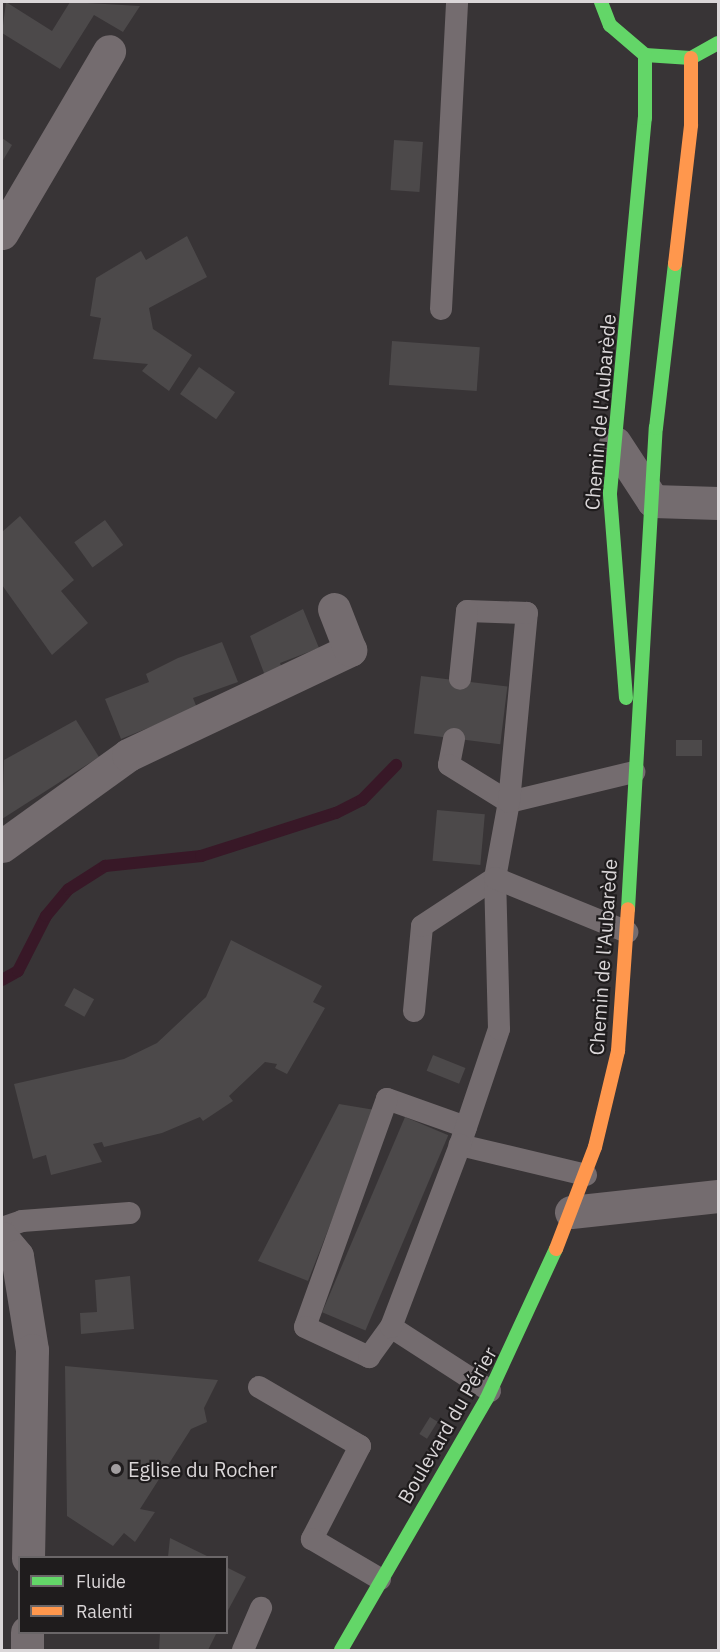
<!DOCTYPE html>
<html>
<head>
<meta charset="utf-8">
<style>
  body { margin:0 }
  #map { position:relative; width:720px; height:1652px; overflow:hidden; background:#383436; font-family:"IBM Plex Sans",sans-serif }
  div>[style] { position:absolute }
  [style*='--x'] { left:calc(var(--x)*1px); top:calc(var(--y)*1px); width:calc(var(--w)*1px); rotate:calc(var(--a)*1deg) }
  .stream>* { height:12px; margin:-6px; padding:0 6px; transform-origin:6px; border-radius:6px; background:#381827 }
  .building>* { inset:0; background:#4c494a; transform-origin:0 0 }
  .lane>* { height:22px; margin:-11px; padding:0 11px; transform-origin:11px; border-radius:11px; background:#746c6f }
  .street>* { height:33px; margin:-16.5px; padding:0 16.5px; transform-origin:16.5px; border-radius:16.5px; background:#746c6f }
  .fast>* { height:14px; margin:-7px; padding:0 7px; transform-origin:7px; border-radius:7px; background:#63d668 }
  .slow>* { height:14px; margin:-7px; padding:0 7px; transform-origin:7px; border-radius:7px; background:#ff974d }
  .dots>* { width:16px; height:16px; translate:-50% -50%; box-sizing:border-box; border:3px solid #1f1c1d; border-radius:50% }
  span { translate:-50% -50%; white-space:nowrap; text-align:center; line-height:1.15; -webkit-text-stroke:4.5px #1f1c1d; paint-order:stroke }
  .street-label { font-size:20px; color:#dad6d8 }
  .poi-label { font-size:20px; color:#dad6d8 }
  .left { translate:0 -50%; text-align:left }
  .frame { position:absolute; inset:0; border:3px solid #dad6d8; pointer-events:none }
  .legend { position:absolute; left:18px; top:1556px; width:210px; height:78px; box-sizing:border-box; background:#1f1c1d; border:2px solid #6a6668; margin:0; padding:8px 10px; list-style:none; font-size:18px; color:#dad6d8 }
  .legend li { display:flex; align-items:center; gap:12px; height:30px }
  .legend b { width:30px; border:2px solid #6a6668 }
</style>
</head>
<body>
<div id="map">
  <div class="stream">
    <i style="--x:2;--y:980;--w:18;--a:-29"></i>
    <i style="--x:18;--y:971;--w:62;--a:-63"></i>
    <i style="--x:46;--y:916;--w:35;--a:-50"></i>
    <i style="--x:69;--y:889;--w:43;--a:-32.6"></i>
    <i style="--x:105;--y:866;--w:97;--a:-5.9"></i>
    <i style="--x:201;--y:856;--w:142;--a:-17.7"></i>
    <i style="--x:336;--y:813;--w:29;--a:-27"></i>
    <i style="--x:362;--y:800;--w:49;--a:-45.8"></i>
  </div>
  <div class="building">
    <i style="clip-path:polygon(6px 2px,52px 31px,70px 2px,140px 6px,123px 32px,94px 15px,60px 69px,2px 33px)"></i>
    <i style="clip-path:polygon(2px 138px,12px 145px,2px 162px)"></i>
    <i style="left:394px;top:140px;width:29px;height:50px;rotate:4deg"></i>
    <i style="clip-path:polygon(187px 236px,207px 277px,149px 308px,153px 329px,192px 355px,169px 391px,142px 371px,148px 364px,93px 359px,101px 318px,90px 316px,96px 278px,141px 251px,146px 260px)"></i>
    <i style="left:392px;top:341px;width:88px;height:44px;rotate:4deg"></i>
    <i style="left:199px;top:367px;width:44px;height:33px;rotate:35deg"></i>
    <i style="clip-path:polygon(20px 516px,74px 580px,61px 591px,88px 623px,52px 655px,2px 585px,2px 532px)"></i>
    <i style="left:105px;top:520px;width:31px;height:38px;rotate:54deg"></i>
    <i style="clip-path:polygon(303px 609px,319px 648px,280px 663px,284px 674px,267px 681px,250px 636px)"></i>
    <i style="clip-path:polygon(222px 642px,238px 682px,193px 698px,197px 708px,121px 739px,105px 699px,149px 682px,146px 674px,178px 658px)"></i>
    <i style="left:421px;top:676px;width:87px;height:58px;rotate:7deg"></i>
    <i style="clip-path:polygon(76px 720px,99px 757px,2px 819px,4px 760px)"></i>
    <i style="left:676px;top:740px;width:26px;height:16px"></i>
    <i style="left:437px;top:810px;width:48px;height:51px;rotate:5deg"></i>
    <i style="clip-path:polygon(231px 940px,322px 986px,313px 1002px,325px 1008px,287px 1074px,275px 1068px,277px 1064px,265px 1062px,229px 1096px,233px 1101px,203px 1121px,200px 1117px,162px 1133px,104px 1147px,102px 1142px,93px 1144px,102px 1162px,51px 1175px,46px 1155px,33px 1159px,14px 1084px,124px 1059px,157px 1043px,206px 997px)"></i>
    <i style="left:74px;top:988px;width:23px;height:20px;rotate:29deg"></i>
    <i style="left:433px;top:1055px;width:35px;height:17px;rotate:22deg"></i>
    <i style="clip-path:polygon(339px 1104px,375px 1110px,308px 1281px,258px 1261px)"></i>
    <i style="left:405px;top:1117px;width:47px;height:212px;rotate:23deg"></i>
    <i style="clip-path:polygon(130px 1276px,134px 1329px,81px 1334px,80px 1313px,97px 1312px,95px 1280px)"></i>
    <i style="clip-path:polygon(65px 1366px,218px 1380px,204px 1408px,207px 1422px,191px 1429px,140px 1509px,155px 1512px,135px 1542px,124px 1533px,113px 1546px,67px 1516px)"></i>
    <i style="left:430px;top:1417px;width:9px;height:20px;rotate:32deg"></i>
    <i style="clip-path:polygon(170px 1538px,209px 1557px,168px 1557px)"></i>
    <i style="clip-path:polygon(226px 1567px,246px 1577px,226px 1614px)"></i>
    <i style="clip-path:polygon(160px 1632px,217px 1632px,208px 1650px,159px 1650px)"></i>
  </div>
  <div class="lane">
    <i style="--x:441;--y:309;--w:307;--a:-87"></i>
    <i style="--x:454;--y:739;--w:26;--a:101"></i>
    <i style="--x:449;--y:765;--w:70;--a:31.7"></i>
    <i style="--x:509;--y:802;--w:129;--a:-13.5"></i>
    <i style="--x:414;--y:1011;--w:85;--a:-84.6"></i>
    <i style="--x:422;--y:926;--w:87;--a:-33.3"></i>
    <i style="--x:495;--y:878;--w:77;--a:-79.6"></i>
    <i style="--x:509;--y:802;--w:190;--a:-84.6"></i>
    <i style="--x:527;--y:613;--w:60;--a:-178.1"></i>
    <i style="--x:467;--y:611;--w:68;--a:95.9"></i>
    <i style="--x:466;--y:1127;--w:84;--a:-160.5"></i>
    <i style="--x:387;--y:1099;--w:242;--a:109.8"></i>
    <i style="--x:305;--y:1327;--w:71;--a:25.1"></i>
    <i style="--x:369;--y:1357;--w:37;--a:-54"></i>
    <i style="--x:391;--y:1327;--w:118;--a:32.9"></i>
    <i style="--x:586;--y:1175;--w:130;--a:-166.6"></i>
    <i style="--x:460;--y:1145;--w:122;--a:-71.4"></i>
    <i style="--x:499;--y:1029;--w:151;--a:-91.5"></i>
    <i style="--x:495;--y:878;--w:143;--a:22.2"></i>
    <i style="--x:2;--y:1228;--w:21;--a:-19"></i>
    <i style="--x:22;--y:1221;--w:108;--a:-4.2"></i>
    <i style="--x:391;--y:1327;--w:195;--a:-69.2"></i>
    <i style="--x:259;--y:1387;--w:117;--a:30.3"></i>
    <i style="--x:360;--y:1446;--w:105;--a:117.3"></i>
    <i style="--x:312;--y:1539;--w:79;--a:30.5"></i>
    <i style="--x:243;--y:1650;--w:46;--a:-66.8"></i>
  </div>
  <div class="street">
    <i style="--x:2;--y:233;--w:211;--a:-59.5"></i>
    <i style="--x:615;--y:443;--w:69;--a:56.8"></i>
    <i style="--x:653;--y:501;--w:65;--a:1.8"></i>
    <i style="--x:2;--y:846;--w:155;--a:-35.8"></i>
    <i style="--x:128;--y:755;--w:246;--a:-25.3"></i>
    <i style="--x:350;--y:650;--w:44;--a:-111.3"></i>
    <i style="--x:571;--y:1212;--w:148;--a:-6.2"></i>
    <i style="--x:2;--y:1238;--w:23;--a:50"></i>
    <i style="--x:17;--y:1256;--w:95;--a:80.9"></i>
    <i style="--x:32;--y:1350;--w:208;--a:91.1"></i>
    <i style="--x:27;--y:1650;--w:18;--a:-90"></i>
  </div>
  <div class="fast">
    <i style="--x:601;--y:2;--w:25;--a:69"></i>
    <i style="--x:610;--y:25;--w:46;--a:40.6"></i>
    <i style="--x:645;--y:55;--w:46;--a:3.7"></i>
    <i style="--x:691;--y:58;--w:31;--a:-29"></i>
    <i style="--x:626;--y:698;--w:206;--a:-94.5"></i>
    <i style="--x:610;--y:493;--w:377;--a:-84.7"></i>
    <i style="--x:645;--y:118;--w:63;--a:-90"></i>
    <i style="--x:628;--y:909;--w:482;--a:-86.7"></i>
    <i style="--x:656;--y:428;--w:165;--a:-83.4"></i>
    <i style="--x:341;--y:1650;--w:291;--a:-59.9"></i>
    <i style="--x:487;--y:1398;--w:164;--a:-65.2"></i>
  </div>
  <div class="slow">
    <i style="--x:675;--y:264;--w:140;--a:-83.4"></i>
    <i style="--x:691;--y:125;--w:67;--a:-90"></i>
    <i style="--x:556;--y:1249;--w:109;--a:-69.1"></i>
    <i style="--x:595;--y:1147;--w:99;--a:-76.5"></i>
    <i style="--x:618;--y:1051;--w:142;--a:-86"></i>
  </div>
  <div class="dots">
    <i style="left:116px;top:1469px;background:#a19d9f"></i>
  </div>
  <div class="street-label">
    <span style="left:600px;top:412px;rotate:-85deg">Chemin de l'Aubarède</span>
    <span style="left:603px;top:957px;rotate:-86deg">Chemin de l'Aubarède</span>
    <span style="left:447px;top:1425px;rotate:-60deg">Boulevard du Périer</span>
  </div>
  <div class="poi-label">
    <span class="left" style="left:128px;top:1469px">Eglise du Rocher</span>
  </div>
  <div class="frame"></div>
  <ul class="legend">
  <li><b style="height:8px;background:#63d668"></b>Fluide</li>
  <li><b style="height:8px;background:#ff974d"></b>Ralenti</li>
  </ul>
</div>
</body>
</html>
